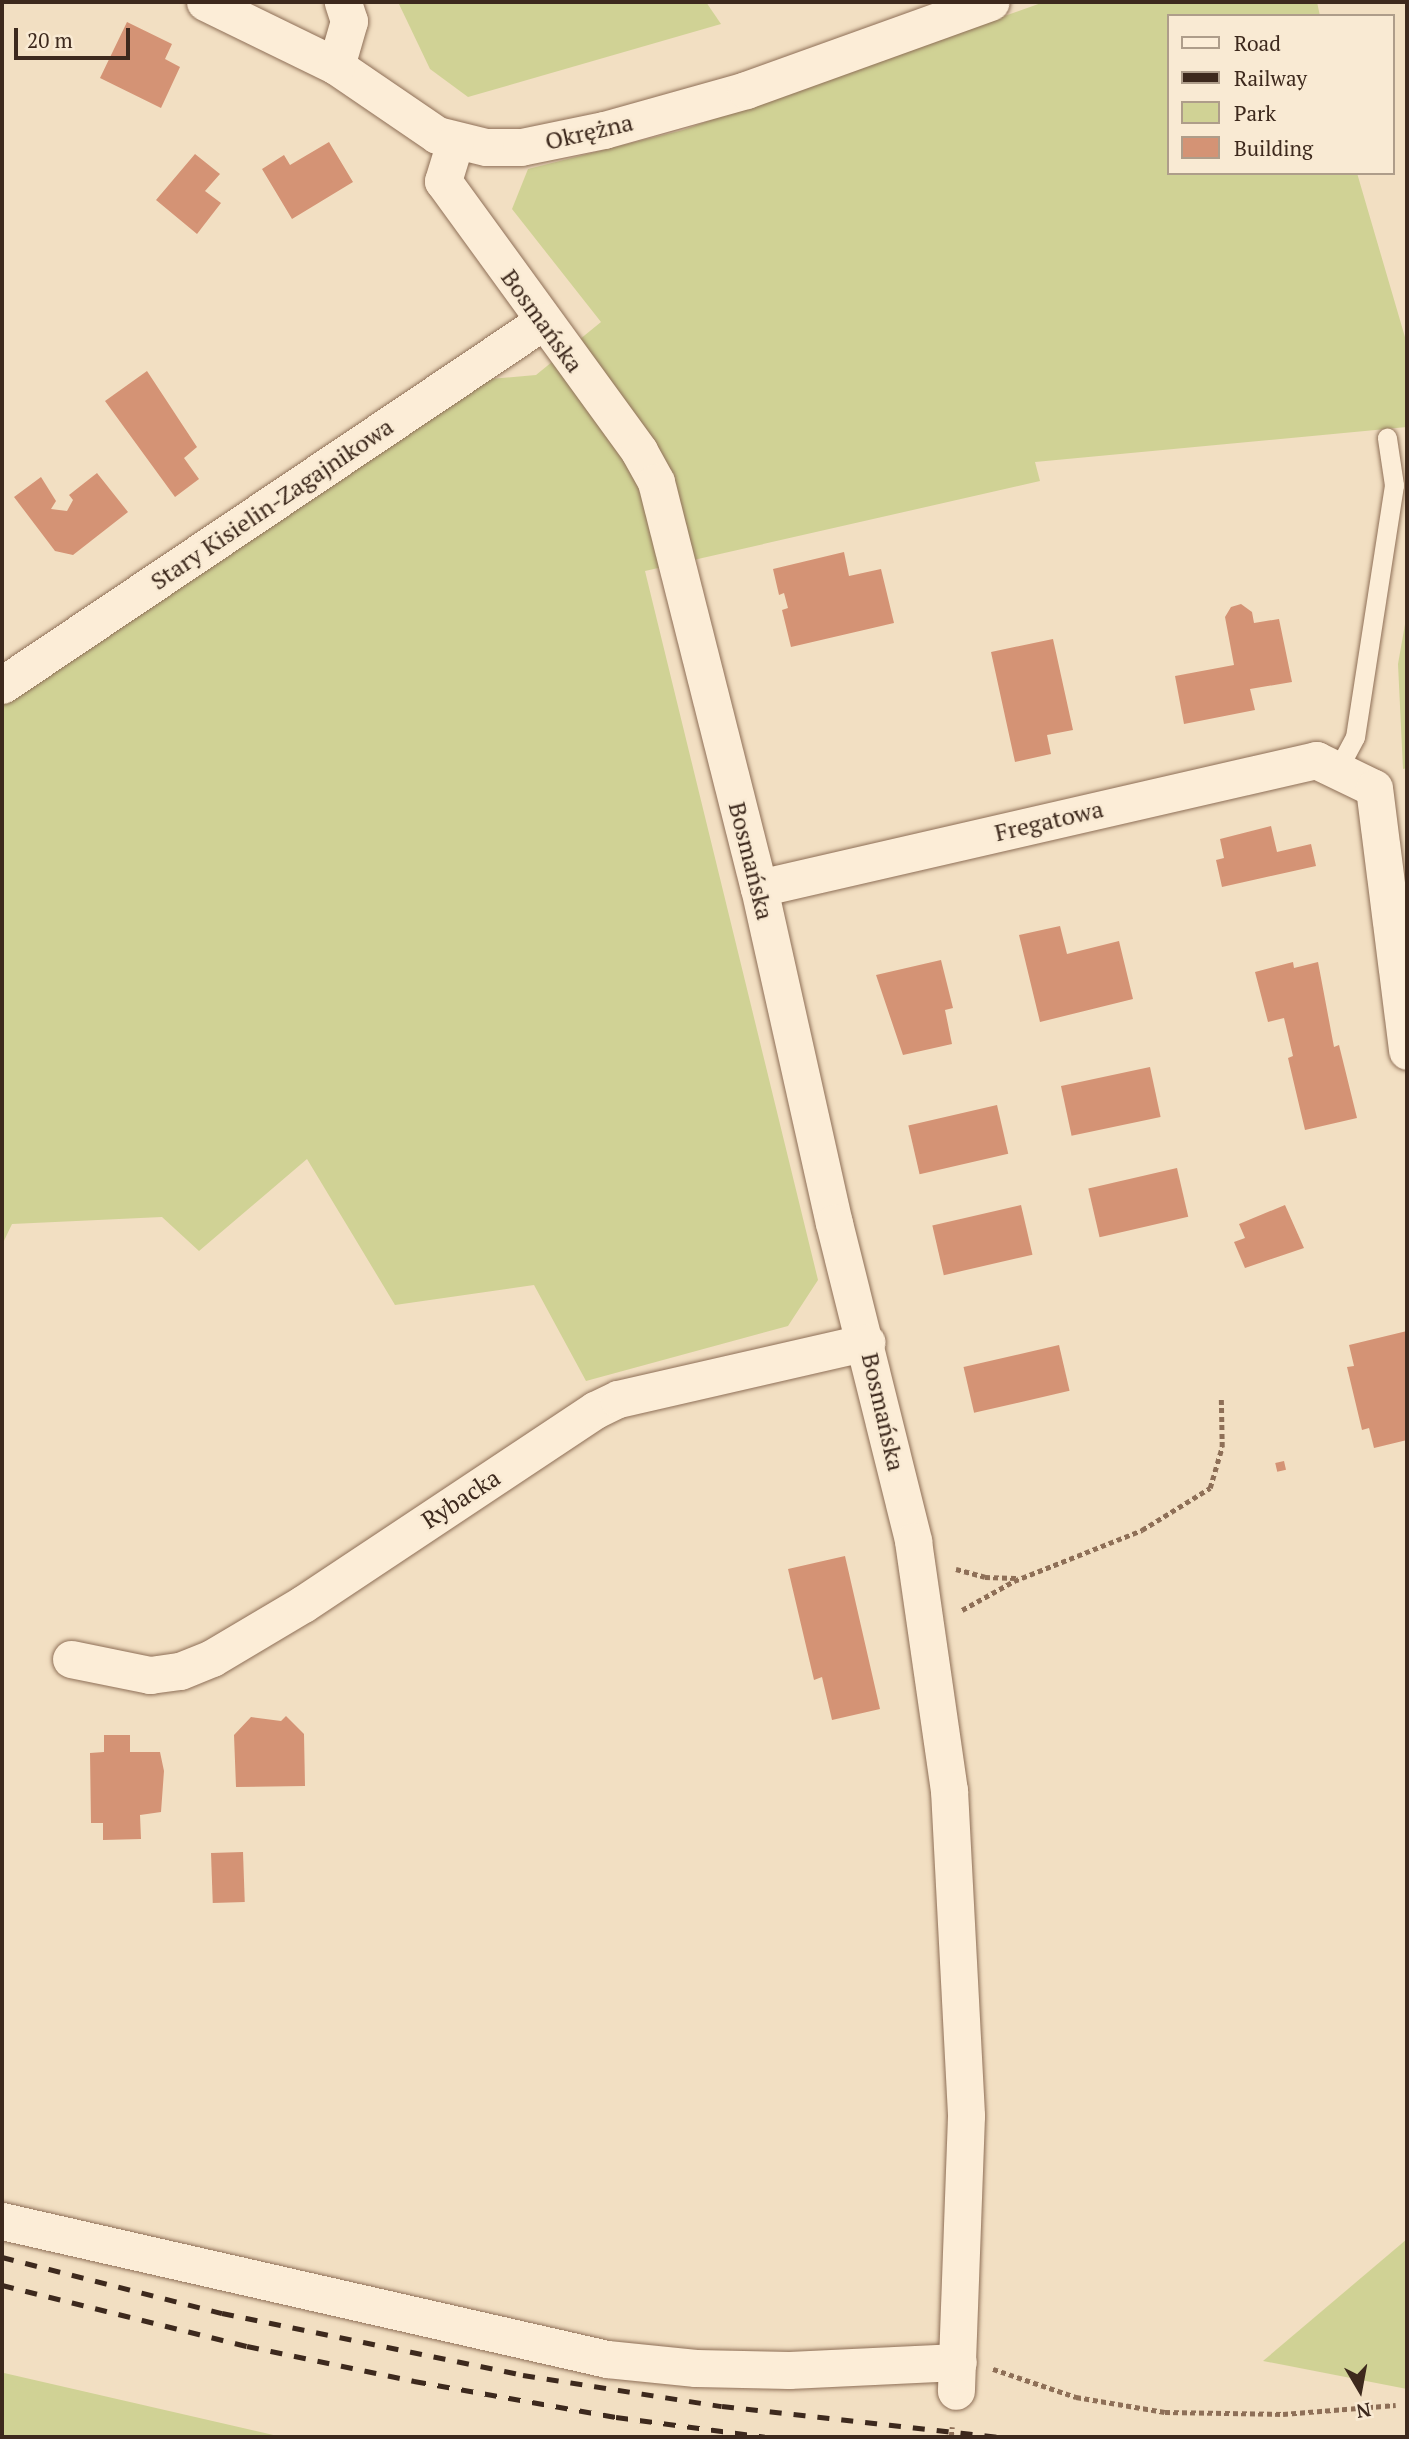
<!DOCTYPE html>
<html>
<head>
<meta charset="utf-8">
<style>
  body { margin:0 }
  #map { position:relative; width:1409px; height:2439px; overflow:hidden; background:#f2dfc2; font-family:"PT Serif",serif }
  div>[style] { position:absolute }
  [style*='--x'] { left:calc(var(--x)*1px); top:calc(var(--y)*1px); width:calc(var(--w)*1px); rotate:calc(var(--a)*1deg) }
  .green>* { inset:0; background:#d0d295 }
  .building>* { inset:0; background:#d49375; transform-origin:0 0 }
  .path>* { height:4.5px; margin-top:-2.25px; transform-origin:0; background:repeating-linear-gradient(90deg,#8e6f57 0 5px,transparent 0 8.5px) }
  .roads { filter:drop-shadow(0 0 2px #8e6f57) drop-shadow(0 0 2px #8e6f57) }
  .lane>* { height:19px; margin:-9.5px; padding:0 9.5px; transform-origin:9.5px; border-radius:9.5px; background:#fcedd7 }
  .street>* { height:37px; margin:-18.5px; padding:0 18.5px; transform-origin:18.5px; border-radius:18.5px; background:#fcedd7 }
  .rail>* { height:5px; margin-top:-2.5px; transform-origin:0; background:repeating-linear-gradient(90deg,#3d291d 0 12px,transparent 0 24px) }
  span { translate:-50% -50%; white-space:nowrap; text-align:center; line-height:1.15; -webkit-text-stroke:5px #f9ead3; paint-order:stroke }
  .street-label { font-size:24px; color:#3d291d }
  .frame { position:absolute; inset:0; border:4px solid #3d291d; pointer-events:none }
  .legend { position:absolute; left:1167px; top:14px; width:228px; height:161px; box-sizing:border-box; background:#f9ead3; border:2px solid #ae9d8a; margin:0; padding:9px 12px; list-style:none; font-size:21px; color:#3d291d }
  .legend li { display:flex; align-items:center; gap:14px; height:35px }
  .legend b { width:35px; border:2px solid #ae9d8a }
  .north { position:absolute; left:1325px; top:2355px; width:70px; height:70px; -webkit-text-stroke:5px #f9ead3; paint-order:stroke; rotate:170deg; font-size:19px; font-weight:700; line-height:28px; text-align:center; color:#3d291d }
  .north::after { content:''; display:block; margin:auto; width:24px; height:32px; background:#3d291d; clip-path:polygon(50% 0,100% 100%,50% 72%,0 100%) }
  .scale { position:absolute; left:14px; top:28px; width:116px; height:32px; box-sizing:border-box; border:4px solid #3d291d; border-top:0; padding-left:9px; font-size:21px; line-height:24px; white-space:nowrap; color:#3d291d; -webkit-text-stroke:5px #f9ead3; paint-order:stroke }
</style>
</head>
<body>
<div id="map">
  <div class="green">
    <i style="clip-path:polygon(398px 2px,706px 2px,721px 24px,468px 97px,430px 69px)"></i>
    <i style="clip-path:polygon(1044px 2px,1317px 2px,1320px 16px,1169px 16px,1169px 173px,1357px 173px,1407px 344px,1407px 427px,1035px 462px,1040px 481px,645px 571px,818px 1280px,788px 1326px,586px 1381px,534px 1285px,395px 1305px,307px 1159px,199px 1251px,162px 1217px,12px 1224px,2px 1245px,2px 702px,479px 380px,536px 375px,601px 322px,512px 209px,528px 169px,683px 130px)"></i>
    <i style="clip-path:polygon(1407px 613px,1407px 768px,1403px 769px,1398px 664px)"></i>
    <i style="clip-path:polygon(1407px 2239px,1407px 2389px,1263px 2361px)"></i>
    <i style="clip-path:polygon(2px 2373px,4px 2373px,282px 2437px,2px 2437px)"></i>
  </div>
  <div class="building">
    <i style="clip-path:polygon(127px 22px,172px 44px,165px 59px,180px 67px,161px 108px,100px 78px)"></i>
    <i style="clip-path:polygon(329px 142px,353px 182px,292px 219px,262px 169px,284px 155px,290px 165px)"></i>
    <i style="clip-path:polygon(195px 154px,220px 174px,205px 191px,221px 203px,197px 234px,156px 200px)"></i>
    <i style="clip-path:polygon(147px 371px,197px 447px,184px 458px,199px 479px,175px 497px,105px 401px)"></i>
    <i style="clip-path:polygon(97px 473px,128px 512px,73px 555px,55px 551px,14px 497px,41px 477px,56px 501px,51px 509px,67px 511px,73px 500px,69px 495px)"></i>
    <i style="clip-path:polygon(844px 552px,849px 576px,881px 569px,894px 623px,791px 647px,782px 610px,788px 608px,784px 593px,779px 595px,773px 569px)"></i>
    <i style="clip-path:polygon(1241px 604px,1252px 612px,1254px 623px,1279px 619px,1292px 682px,1250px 689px,1255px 710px,1184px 724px,1175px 676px,1234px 665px,1225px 617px,1231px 607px)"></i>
    <i style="clip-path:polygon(1053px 639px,1073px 730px,1047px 735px,1051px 754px,1015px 762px,991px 652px)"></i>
    <i style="clip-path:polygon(1271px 826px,1277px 852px,1311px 844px,1316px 866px,1222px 887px,1216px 860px,1224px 858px,1220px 839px)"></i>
    <i style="clip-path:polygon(1060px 926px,1067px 954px,1119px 941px,1133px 999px,1040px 1022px,1019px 935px)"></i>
    <i style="clip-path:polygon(941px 960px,953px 1008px,945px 1010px,952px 1044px,903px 1055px,876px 975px)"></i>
    <i style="clip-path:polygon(1293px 962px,1294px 968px,1318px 962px,1334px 1047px,1339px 1045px,1357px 1118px,1305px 1130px,1288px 1058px,1293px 1056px,1284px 1018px,1268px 1022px,1255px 972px)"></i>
    <i style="left:1150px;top:1067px;width:51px;height:91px;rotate:78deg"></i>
    <i style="left:997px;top:1105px;width:50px;height:91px;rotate:77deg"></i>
    <i style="left:1177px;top:1168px;width:50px;height:91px;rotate:77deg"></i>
    <i style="left:1021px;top:1205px;width:51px;height:91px;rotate:77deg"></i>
    <i style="clip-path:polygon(1285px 1205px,1304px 1248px,1245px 1268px,1234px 1242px,1245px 1238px,1239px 1224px)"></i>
    <i style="clip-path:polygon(1407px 1331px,1407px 1440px,1374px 1448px,1369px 1428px,1362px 1430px,1347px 1367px,1354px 1366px,1349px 1345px)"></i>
    <i style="left:1059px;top:1345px;width:47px;height:98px;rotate:77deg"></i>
    <i style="left:1284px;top:1461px;width:9px;height:9px;rotate:77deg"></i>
    <i style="clip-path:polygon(845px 1556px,880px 1709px,832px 1720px,822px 1677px,814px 1680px,788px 1569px)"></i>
    <i style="clip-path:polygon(286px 1716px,304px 1734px,305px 1786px,236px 1787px,234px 1735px,251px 1717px,281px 1721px)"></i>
    <i style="clip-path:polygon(104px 1735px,130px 1735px,130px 1752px,160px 1752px,164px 1771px,161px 1812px,140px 1815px,141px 1839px,103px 1840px,103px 1823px,91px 1823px,90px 1753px,104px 1752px)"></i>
    <i style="left:243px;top:1852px;width:50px;height:32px;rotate:88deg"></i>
  </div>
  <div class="path">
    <i style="--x:956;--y:1569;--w:30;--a:15"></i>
    <i style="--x:985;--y:1577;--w:31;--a:2"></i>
    <i style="--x:962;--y:1610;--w:60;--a:-29.1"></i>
    <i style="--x:1014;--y:1581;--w:138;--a:-21.7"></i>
    <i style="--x:1142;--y:1530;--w:80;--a:-31.7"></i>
    <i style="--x:1210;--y:1488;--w:43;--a:-73.7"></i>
    <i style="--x:1222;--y:1447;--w:50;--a:-91.1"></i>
    <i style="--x:993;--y:2369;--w:88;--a:18.6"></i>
    <i style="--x:1076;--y:2397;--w:90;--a:9.6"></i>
    <i style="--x:1165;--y:2412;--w:118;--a:1"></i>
    <i style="--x:1283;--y:2414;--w:113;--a:-4.6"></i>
    <i style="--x:951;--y:2437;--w:10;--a:-84"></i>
  </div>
  <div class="roads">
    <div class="lane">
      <i style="--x:1339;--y:767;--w:34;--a:-62"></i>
      <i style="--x:1355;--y:737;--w:255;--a:-81.2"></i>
      <i style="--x:1394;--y:485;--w:48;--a:-98.5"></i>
    </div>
    <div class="street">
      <i style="--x:205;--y:2;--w:146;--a:26"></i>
      <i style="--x:336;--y:66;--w:122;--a:34.3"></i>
      <i style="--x:437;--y:135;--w:50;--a:13.8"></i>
      <i style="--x:486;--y:147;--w:35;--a:0"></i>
      <i style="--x:521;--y:147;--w:85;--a:-11.6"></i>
      <i style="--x:604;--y:130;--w:148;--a:-15.7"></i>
      <i style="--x:746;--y:90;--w:260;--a:-19.8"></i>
      <i style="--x:336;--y:66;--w:47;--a:-73.9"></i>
      <i style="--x:349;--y:21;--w:20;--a:-108"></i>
      <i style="--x:455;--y:142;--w:41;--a:107.1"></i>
      <i style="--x:443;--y:181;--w:334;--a:54"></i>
      <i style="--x:639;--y:451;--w:35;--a:61"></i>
      <i style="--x:656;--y:482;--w:419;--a:75.8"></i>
      <i style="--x:759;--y:888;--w:343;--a:77.4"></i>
      <i style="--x:834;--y:1223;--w:328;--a:76"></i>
      <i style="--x:913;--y:1541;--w:252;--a:81.8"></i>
      <i style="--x:949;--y:1790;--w:326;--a:87"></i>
      <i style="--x:966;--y:2116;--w:275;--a:92.1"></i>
      <i style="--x:2;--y:685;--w:651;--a:-33.91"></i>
      <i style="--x:759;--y:888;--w:572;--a:-12.94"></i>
      <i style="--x:1316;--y:760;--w:64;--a:25.8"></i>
      <i style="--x:1374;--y:788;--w:265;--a:82.8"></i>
      <i style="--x:71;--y:1659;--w:81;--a:11.4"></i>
      <i style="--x:150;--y:1675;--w:30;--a:-8"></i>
      <i style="--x:180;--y:1671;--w:35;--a:-22"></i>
      <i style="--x:212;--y:1658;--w:106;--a:-30.7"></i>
      <i style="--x:303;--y:1604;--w:351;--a:-33.6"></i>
      <i style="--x:595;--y:1410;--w:25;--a:-26"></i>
      <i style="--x:618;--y:1399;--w:255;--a:-12.9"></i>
      <i style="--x:2;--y:2221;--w:621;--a:12.85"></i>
      <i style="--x:607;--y:2359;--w:89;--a:5.8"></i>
      <i style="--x:696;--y:2368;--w:93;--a:1.2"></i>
      <i style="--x:789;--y:2370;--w:169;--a:-2.7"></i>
    </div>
  </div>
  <div class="rail">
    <i style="--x:2;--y:2257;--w:227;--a:14.3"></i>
    <i style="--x:222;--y:2313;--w:307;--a:11.6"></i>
    <i style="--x:523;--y:2375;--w:201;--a:8.9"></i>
    <i style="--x:722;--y:2406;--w:279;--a:6.4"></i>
    <i style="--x:2;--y:2285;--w:252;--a:14"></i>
    <i style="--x:247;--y:2346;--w:171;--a:11.8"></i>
    <i style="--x:414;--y:2381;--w:205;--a:10.1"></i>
    <i style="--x:616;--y:2417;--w:150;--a:7.6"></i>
  </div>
  <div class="street-label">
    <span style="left:589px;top:132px;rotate:-13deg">Okrężna</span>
    <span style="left:542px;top:321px;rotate:54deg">Bosmańska</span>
    <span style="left:272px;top:504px;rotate:-34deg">Stary Kisielin-Zagajnikowa</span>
    <span style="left:1049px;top:821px;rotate:-13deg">Fregatowa</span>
    <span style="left:751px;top:861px;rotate:76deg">Bosmańska</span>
    <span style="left:883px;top:1412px;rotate:77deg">Bosmańska</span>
    <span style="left:461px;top:1499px;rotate:-33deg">Rybacka</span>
  </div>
  <div class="frame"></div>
  <ul class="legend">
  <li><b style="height:9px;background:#fcedd7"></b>Road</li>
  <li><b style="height:9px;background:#3d291d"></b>Railway</li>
  <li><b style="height:19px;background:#d0d295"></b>Park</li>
  <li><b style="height:19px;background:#d49375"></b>Building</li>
  </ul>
  <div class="north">N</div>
  <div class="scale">20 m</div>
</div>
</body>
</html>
